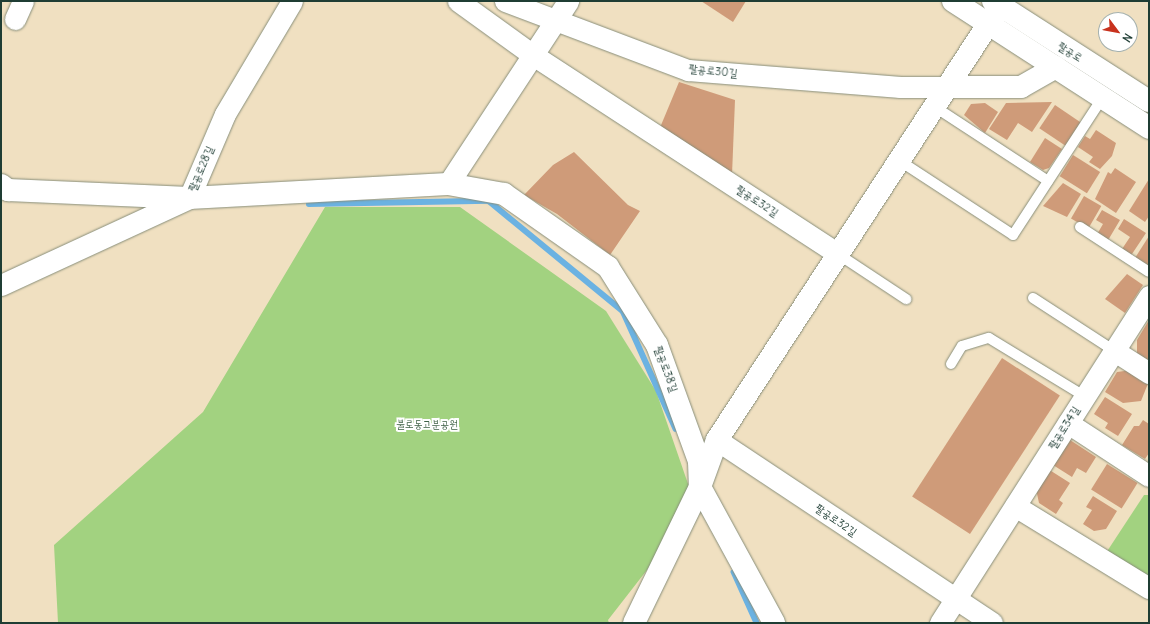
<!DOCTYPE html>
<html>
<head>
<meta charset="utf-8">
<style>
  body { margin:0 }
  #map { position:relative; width:1150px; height:624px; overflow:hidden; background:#f0e0c1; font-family:Delius,"Poor Story",sans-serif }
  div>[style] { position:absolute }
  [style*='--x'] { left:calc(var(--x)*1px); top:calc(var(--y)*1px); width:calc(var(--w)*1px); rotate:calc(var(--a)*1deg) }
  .green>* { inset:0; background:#a2d280 }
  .stream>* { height:5.5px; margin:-2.75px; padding:0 2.75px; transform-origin:2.75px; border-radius:2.75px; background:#6bb2e2 }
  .building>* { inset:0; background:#cf9b79; transform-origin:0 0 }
  .roads { filter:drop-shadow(0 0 1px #888e7a) drop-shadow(0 0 1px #888e7a) }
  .lane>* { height:10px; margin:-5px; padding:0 5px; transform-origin:5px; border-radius:5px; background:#fff }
  .street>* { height:21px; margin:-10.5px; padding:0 10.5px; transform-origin:10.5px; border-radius:10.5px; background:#fff }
  .secondary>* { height:22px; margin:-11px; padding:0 11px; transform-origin:11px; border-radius:11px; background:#fff }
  span { translate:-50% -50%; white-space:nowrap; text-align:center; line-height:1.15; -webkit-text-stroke:4px #fff; paint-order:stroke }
  .street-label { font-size:11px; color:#1f3d34 }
  .park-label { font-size:11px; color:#406247 }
  .frame { position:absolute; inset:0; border:2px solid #1f3d34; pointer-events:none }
  .north { position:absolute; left:1098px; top:12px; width:40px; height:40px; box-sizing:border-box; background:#fff; border:1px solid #a5b1ae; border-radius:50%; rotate:122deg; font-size:11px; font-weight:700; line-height:16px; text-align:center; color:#1f3d34 }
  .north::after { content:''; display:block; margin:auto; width:14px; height:18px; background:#c8321e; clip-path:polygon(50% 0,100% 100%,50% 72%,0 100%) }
</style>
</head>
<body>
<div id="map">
  <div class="green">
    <i style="clip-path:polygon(325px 207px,460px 207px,606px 311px,656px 391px,696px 507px,608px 620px,609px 623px,58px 623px,54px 545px,203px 412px)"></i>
    <i style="clip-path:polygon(1144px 495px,1149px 495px,1149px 588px,1102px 559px)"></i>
  </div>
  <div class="stream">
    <i style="--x:309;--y:204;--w:180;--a:-1"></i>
    <i style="--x:489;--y:201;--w:173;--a:39.4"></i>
    <i style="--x:623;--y:311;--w:129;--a:65.8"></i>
    <i style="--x:734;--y:572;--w:56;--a:65.7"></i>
  </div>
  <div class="building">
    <i style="clip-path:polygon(701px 1px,746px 1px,733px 22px)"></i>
    <i style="clip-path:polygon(679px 82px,735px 100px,732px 175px,659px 130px)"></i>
    <i style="clip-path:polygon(1052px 102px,1032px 132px,1018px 123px,1007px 140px,989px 129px,1006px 103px)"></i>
    <i style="clip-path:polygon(985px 103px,998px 112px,985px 133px,964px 115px,971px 104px)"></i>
    <i style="left:1055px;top:105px;width:32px;height:28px;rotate:34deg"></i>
    <i style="clip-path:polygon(1096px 130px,1116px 143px,1112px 156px,1100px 169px,1089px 162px,1093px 157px,1078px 147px,1085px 136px,1090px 139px)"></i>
    <i style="clip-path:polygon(1045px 138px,1062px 149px,1049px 168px,1043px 170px,1030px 162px)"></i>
    <i style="clip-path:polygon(574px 152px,628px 205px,640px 211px,610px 255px,557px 214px,524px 195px,553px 165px)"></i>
    <i style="left:1073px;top:155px;width:32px;height:25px;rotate:32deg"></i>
    <i style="clip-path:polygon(1115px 168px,1136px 182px,1116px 213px,1095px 199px,1108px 172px,1111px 174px)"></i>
    <i style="clip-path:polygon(1149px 179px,1149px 216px,1145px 222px,1129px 211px)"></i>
    <i style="clip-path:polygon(1063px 183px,1081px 194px,1067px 217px,1043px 206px)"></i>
    <i style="left:1084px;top:196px;width:20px;height:26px;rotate:30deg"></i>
    <i style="clip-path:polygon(1102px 210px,1120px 220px,1107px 242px,1096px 236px,1103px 224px,1096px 220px)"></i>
    <i style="clip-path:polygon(1124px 219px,1146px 233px,1130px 257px,1120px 252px,1130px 237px,1118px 229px)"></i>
    <i style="clip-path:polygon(1149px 236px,1149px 269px,1135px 258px)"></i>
    <i style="clip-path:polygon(1127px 274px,1143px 285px,1125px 313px,1105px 299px)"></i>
    <i style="clip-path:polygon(1149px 320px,1148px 354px,1149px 361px,1137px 354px,1137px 340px)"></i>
    <i style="left:1002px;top:358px;width:69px;height:165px;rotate:33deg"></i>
    <i style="clip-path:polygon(1132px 370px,1149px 381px,1141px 401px,1123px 403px,1105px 392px,1117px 372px)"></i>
    <i style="clip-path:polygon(1105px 397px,1132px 414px,1118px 436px,1105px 428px,1108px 423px,1094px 414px)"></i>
    <i style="clip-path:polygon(1143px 420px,1149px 424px,1149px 453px,1145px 459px,1122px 445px,1134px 426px,1139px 426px)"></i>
    <i style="clip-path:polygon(1070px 440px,1096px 457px,1086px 473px,1077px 468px,1072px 477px,1053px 465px)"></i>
    <i style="left:1107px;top:464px;width:36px;height:30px;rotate:32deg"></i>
    <i style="clip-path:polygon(1048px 469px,1070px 483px,1059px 500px,1063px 503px,1056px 514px,1039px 503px,1036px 489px)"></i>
    <i style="clip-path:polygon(1093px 496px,1117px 511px,1106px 529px,1094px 531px,1083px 524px,1092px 510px,1086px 507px)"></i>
  </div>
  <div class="roads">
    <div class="lane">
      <i style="--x:935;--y:107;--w:135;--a:33.2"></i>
      <i style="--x:900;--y:161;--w:135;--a:33.2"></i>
      <i style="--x:1013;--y:235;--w:165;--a:-56.9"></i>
      <i style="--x:1080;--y:227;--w:82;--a:33.1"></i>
      <i style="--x:838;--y:254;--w:82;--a:33.5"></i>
      <i style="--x:1033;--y:298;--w:95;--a:33"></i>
      <i style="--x:951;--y:364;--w:21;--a:-59"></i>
      <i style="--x:962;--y:346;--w:28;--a:-17"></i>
      <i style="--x:989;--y:338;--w:111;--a:31.4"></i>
    </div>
    <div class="street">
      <i style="--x:458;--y:1;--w:92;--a:35.8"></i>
      <i style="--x:533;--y:55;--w:364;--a:33.1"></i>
      <i style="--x:505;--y:1;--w:196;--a:20.7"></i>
      <i style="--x:688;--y:70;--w:213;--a:4.6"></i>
      <i style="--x:900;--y:87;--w:48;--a:0"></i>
      <i style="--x:15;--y:19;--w:20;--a:-66"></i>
      <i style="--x:448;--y:184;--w:219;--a:-56.7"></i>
      <i style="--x:1;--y:285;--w:207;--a:-24.8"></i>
      <i style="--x:189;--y:198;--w:91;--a:-66.8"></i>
      <i style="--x:225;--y:114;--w:131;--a:-59.3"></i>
      <i style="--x:1113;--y:350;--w:43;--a:32.6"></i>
      <i style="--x:1068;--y:423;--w:97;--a:33.2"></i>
      <i style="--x:717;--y:440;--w:330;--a:33.6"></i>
      <i style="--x:1015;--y:506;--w:157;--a:31.5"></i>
      <i style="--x:940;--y:623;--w:388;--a:-57.4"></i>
    </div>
    <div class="secondary">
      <i style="--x:953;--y:1;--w:234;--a:32.9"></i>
      <i style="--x:993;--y:1;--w:185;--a:32.7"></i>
      <i style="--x:948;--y:87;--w:73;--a:0"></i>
      <i style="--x:1021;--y:87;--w:40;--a:-29.7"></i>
      <i style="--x:1;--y:185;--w:9;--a:36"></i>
      <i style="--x:8;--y:190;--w:181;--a:2.5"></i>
      <i style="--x:189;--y:198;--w:259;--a:-3.1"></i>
      <i style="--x:448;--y:184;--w:57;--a:10.1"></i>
      <i style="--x:504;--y:194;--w:127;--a:35.1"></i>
      <i style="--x:608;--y:267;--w:92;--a:57.9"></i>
      <i style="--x:657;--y:345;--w:123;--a:70.1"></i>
      <i style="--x:699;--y:461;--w:26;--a:88"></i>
      <i style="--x:700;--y:487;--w:155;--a:61.4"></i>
      <i style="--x:634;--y:623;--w:151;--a:-64.1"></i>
      <i style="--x:700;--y:487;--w:50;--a:-70.1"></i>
      <i style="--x:717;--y:440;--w:518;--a:-56.89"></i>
    </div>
  </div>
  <div class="street-label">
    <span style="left:1070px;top:52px;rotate:32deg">팔공로</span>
    <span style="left:713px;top:71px;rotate:6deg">팔공로30길</span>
    <span style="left:201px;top:169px;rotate:-67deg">팔공로28길</span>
    <span style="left:757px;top:201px;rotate:33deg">팔공로32길</span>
    <span style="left:666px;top:369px;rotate:70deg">팔공로38길</span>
    <span style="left:1064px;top:428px;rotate:-58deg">팔공로34길</span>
    <span style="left:836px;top:520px;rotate:34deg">팔공로32길</span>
  </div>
  <div class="park-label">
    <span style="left:427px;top:424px">불로동고분공원</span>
  </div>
  <div class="frame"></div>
  <div class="north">N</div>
</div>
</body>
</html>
